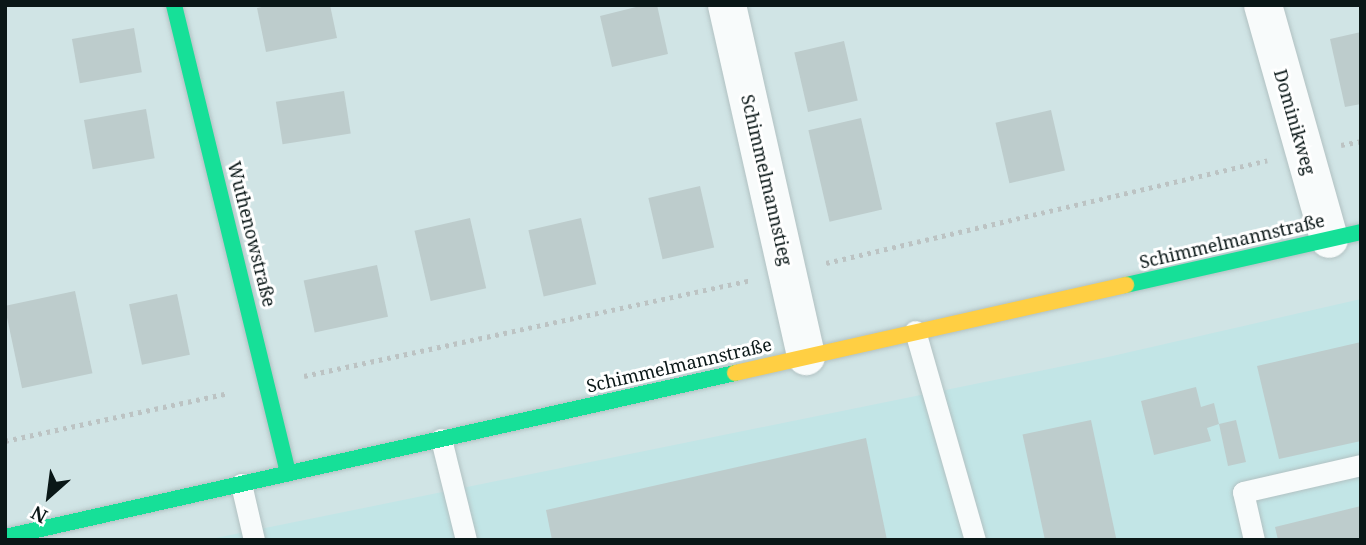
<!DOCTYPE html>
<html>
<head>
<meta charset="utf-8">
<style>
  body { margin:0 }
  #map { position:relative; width:1366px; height:545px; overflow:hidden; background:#d0e4e5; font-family:"Noto Serif",serif }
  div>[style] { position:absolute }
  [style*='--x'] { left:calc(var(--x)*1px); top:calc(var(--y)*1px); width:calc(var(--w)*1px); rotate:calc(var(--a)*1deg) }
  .built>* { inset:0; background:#c2e5e6 }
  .building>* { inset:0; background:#bdcccc; transform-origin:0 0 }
  .path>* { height:4.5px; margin-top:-2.25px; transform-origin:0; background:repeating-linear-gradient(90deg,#bcc3c3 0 3.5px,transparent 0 8.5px) }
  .roads { filter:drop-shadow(0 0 2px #b1c1c2) drop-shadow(0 0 2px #b1c1c2) }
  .lane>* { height:21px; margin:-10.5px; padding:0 10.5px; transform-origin:10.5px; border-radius:10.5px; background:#f8fbfb }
  .street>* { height:38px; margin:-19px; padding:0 19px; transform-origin:19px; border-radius:19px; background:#f8fbfb }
  .fast>* { height:16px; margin:-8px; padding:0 8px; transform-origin:8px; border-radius:8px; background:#16e098 }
  .slow>* { height:16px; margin:-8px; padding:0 8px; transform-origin:8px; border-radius:8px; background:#ffcf43 }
  span { translate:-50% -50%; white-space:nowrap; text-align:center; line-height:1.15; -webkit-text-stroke:6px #fff; paint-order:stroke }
  .street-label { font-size:18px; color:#0a1717 }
  .frame { position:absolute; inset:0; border:7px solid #0a1717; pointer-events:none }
  .north { position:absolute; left:14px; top:461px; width:70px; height:70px; -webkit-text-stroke:5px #fff; paint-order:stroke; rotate:208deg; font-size:19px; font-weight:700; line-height:28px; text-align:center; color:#0a1717 }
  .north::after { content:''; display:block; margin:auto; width:24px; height:32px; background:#0a1717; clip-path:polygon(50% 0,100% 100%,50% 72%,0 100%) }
</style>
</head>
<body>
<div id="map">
  <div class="built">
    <i style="clip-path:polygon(1361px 299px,1361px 540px,206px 540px,1108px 357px)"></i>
  </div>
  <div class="building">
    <i style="clip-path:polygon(271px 5px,330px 5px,337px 38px,266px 52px,257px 8px)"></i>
    <i style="clip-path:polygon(644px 5px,657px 5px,668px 54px,612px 67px,600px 16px)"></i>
    <i style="left:134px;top:28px;width:45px;height:63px;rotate:80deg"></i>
    <i style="clip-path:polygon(1361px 32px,1361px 104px,1345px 107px,1330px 39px)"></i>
    <i style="left:844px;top:41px;width:61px;height:51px;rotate:77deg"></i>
    <i style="left:344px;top:91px;width:43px;height:69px;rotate:81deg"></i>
    <i style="left:146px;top:109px;width:50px;height:63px;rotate:80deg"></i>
    <i style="left:1051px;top:110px;width:62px;height:57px;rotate:77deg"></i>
    <i style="left:861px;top:118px;width:94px;height:54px;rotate:77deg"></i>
    <i style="left:700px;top:186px;width:63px;height:53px;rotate:77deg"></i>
    <i style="left:470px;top:218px;width:72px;height:57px;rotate:77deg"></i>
    <i style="left:581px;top:218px;width:68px;height:54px;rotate:77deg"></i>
    <i style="left:377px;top:265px;width:53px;height:75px;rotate:78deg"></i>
    <i style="left:75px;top:291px;width:84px;height:72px;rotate:78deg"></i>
    <i style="left:177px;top:294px;width:62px;height:49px;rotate:78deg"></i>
    <i style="clip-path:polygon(1361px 342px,1361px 441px,1279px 459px,1257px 366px)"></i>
    <i style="clip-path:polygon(1196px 387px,1201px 407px,1214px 403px,1219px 424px,1236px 420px,1246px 462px,1228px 466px,1219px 424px,1207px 428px,1211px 441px,1154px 455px,1141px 401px)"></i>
    <i style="left:1091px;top:420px;width:123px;height:70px;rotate:78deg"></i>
    <i style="clip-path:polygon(866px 438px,887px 540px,552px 540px,546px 510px)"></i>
    <i style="clip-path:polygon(1361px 506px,1361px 540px,1278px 540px,1275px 527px)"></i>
  </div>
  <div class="path">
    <i style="--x:1341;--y:145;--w:20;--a:-11"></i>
    <i style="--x:826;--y:263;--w:453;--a:-13.1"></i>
    <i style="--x:304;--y:376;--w:456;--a:-12.1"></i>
    <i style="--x:5;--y:441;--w:229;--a:-12.1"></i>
  </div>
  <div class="roads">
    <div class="lane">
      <i style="--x:915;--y:331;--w:217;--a:74"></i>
      <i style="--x:441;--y:439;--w:104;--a:76.1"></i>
      <i style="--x:241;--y:484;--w:57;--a:76.9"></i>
      <i style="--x:1254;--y:540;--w:49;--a:-102.9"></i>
      <i style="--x:1243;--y:492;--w:121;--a:-12.9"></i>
    </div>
    <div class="street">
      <i style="--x:727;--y:5;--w:360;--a:77.3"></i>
      <i style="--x:1263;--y:5;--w:243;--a:74.2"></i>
    </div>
    <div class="fast">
      <i style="--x:174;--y:5;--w:482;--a:76.3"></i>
      <i style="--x:1126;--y:285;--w:241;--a:-12.7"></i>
      <i style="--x:5;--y:537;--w:748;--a:-12.66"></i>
    </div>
    <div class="slow">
      <i style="--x:735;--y:373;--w:401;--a:-12.7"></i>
    </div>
  </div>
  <div class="street-label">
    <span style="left:1295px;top:122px;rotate:74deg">Dominikweg</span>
    <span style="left:767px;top:180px;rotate:77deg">Schimmelmannstieg</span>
    <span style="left:252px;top:234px;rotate:76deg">Wuthenowstraße</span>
    <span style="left:1232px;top:241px;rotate:-13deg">Schimmelmannstraße</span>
    <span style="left:679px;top:365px;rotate:-13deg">Schimmelmannstraße</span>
  </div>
  <div class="frame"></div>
  <div class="north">N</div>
</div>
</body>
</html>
